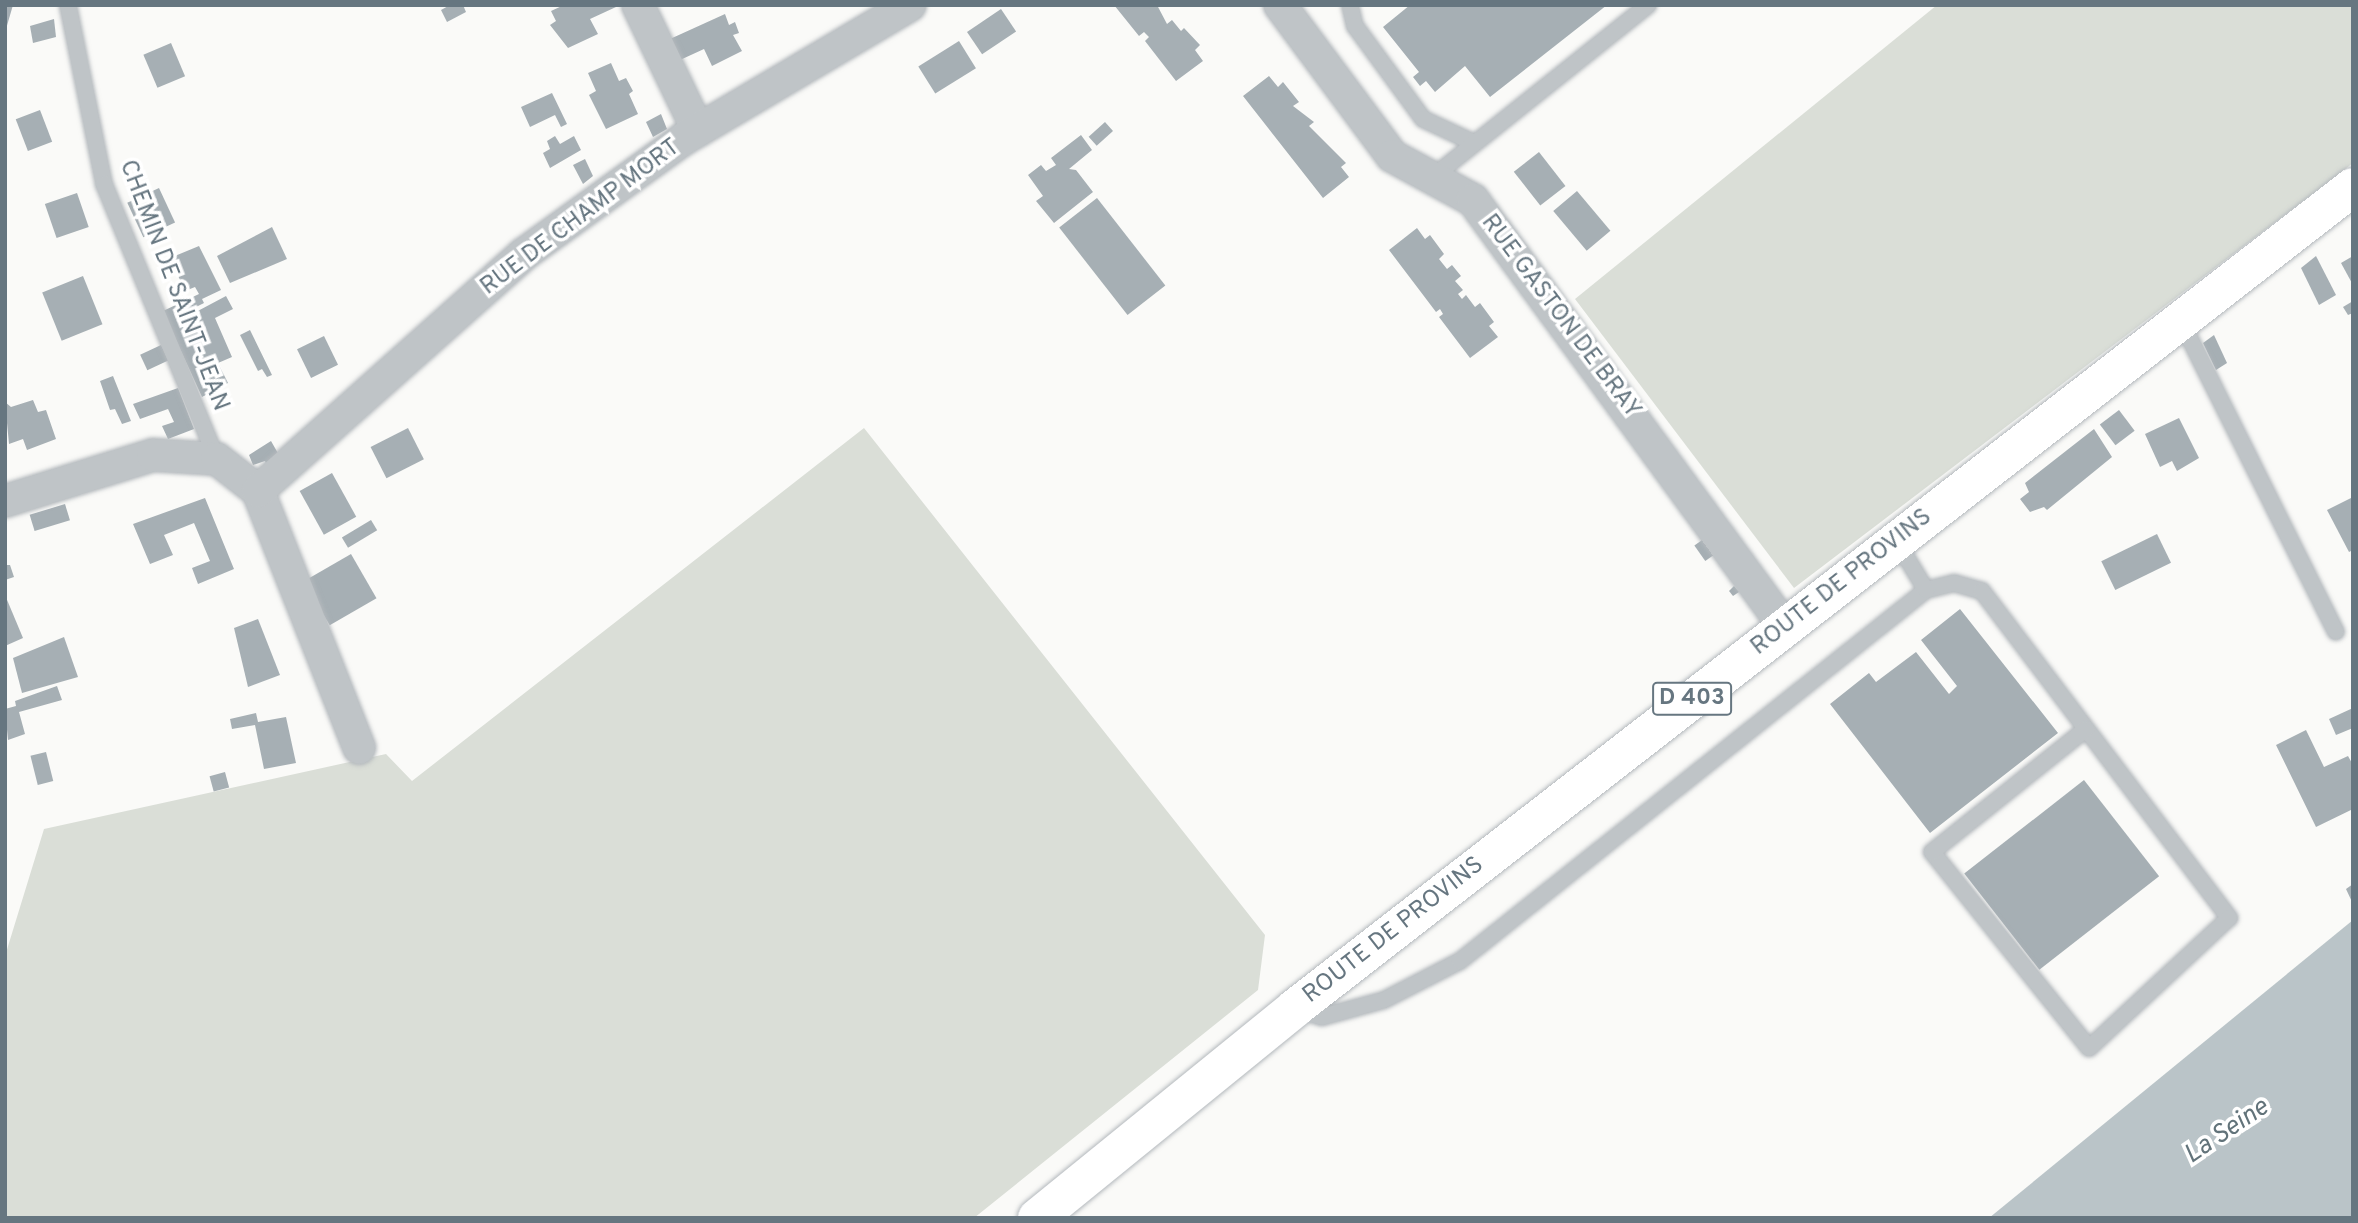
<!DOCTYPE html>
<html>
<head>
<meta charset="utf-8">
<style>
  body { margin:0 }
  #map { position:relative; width:2358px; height:1223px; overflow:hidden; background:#fafaf8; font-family:Overpass,sans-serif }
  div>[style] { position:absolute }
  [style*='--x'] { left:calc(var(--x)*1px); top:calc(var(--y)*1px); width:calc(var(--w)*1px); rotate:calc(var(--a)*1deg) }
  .green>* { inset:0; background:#daded7 }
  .water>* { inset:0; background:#bac4c8 }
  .building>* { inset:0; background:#a6afb4; transform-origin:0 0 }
  .roads { filter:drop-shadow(0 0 2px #b3b8bc) drop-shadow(0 0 2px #b3b8bc) }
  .lane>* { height:16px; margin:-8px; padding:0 8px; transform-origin:8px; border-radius:8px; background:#bfc4c7 }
  .street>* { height:32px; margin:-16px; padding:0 16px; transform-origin:16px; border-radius:16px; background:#bfc4c7 }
  .primary>* { height:38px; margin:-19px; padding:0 19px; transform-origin:19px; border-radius:19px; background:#fff }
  span { translate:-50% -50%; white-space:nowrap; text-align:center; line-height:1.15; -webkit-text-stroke:7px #fff; paint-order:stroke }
  .shield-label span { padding:2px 5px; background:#fff; border:2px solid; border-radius:5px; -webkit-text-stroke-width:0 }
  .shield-label { font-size:23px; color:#667680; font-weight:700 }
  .street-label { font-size:24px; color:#667680 }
  .water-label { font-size:26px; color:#62737a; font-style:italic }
  .frame { position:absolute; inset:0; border:7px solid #667680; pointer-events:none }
</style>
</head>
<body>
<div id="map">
  <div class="green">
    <i style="clip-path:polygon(1937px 5px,2353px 5px,2353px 163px,1794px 588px,1575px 299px)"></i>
    <i style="clip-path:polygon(864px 428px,1265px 935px,1258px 990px,974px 1218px,5px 1218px,5px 956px,44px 829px,386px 754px,412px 781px)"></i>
  </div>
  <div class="water">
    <i style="clip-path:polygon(2353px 920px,2353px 1218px,1989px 1218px)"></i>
  </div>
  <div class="building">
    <i style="clip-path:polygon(5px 5px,13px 5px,6px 29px,5px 29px)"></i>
    <i style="clip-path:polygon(450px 5px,463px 5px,466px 12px,447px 22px,441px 10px)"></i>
    <i style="clip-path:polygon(564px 5px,615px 5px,616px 7px,590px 19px,598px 34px,568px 48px,550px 25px,556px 21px,551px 11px)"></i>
    <i style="clip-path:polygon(1114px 5px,1157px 5px,1167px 24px,1172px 20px,1181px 31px,1184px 28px,1200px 45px,1195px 50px,1203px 61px,1176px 81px,1145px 41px,1149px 37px,1144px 32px,1139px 36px)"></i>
    <i style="clip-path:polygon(1410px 5px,1607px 5px,1490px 97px,1465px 66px,1435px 92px,1426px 81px,1420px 86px,1413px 77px,1419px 72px,1383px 27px)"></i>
    <i style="left:1001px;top:9px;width:27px;height:41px;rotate:56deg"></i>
    <i style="clip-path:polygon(725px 14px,729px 25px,735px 22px,739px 33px,733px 35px,742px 51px,712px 66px,704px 49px,680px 60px,670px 39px)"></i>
    <i style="clip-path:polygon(54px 19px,56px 37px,33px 43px,30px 26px)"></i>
    <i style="left:959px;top:41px;width:32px;height:48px;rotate:58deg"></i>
    <i style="left:171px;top:43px;width:36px;height:30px;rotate:67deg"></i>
    <i style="clip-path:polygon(611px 63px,619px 81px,626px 78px,633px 91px,629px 94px,638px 114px,606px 129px,589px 95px,596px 91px,588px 73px)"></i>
    <i style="clip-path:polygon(1269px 76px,1278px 87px,1283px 82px,1299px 102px,1293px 106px,1314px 122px,1309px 126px,1346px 163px,1341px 167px,1349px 177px,1323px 198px,1243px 96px)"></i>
    <i style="clip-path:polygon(552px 93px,567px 124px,561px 127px,555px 115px,530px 127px,521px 107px)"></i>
    <i style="left:40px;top:110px;width:34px;height:26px;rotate:69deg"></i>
    <i style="clip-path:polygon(661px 114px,667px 129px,653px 137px,646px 122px)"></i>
    <i style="left:1105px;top:122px;width:12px;height:22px;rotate:48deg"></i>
    <i style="clip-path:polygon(1081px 135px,1092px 150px,1069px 169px,1076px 170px,1093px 192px,1054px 223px,1036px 201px,1043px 196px,1028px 175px,1041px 165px,1046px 171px,1056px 165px,1051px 158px)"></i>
    <i style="clip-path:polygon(555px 136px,560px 144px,574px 136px,581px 150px,550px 168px,543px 153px,550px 149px,547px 141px)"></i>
    <i style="left:1539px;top:152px;width:43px;height:32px;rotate:52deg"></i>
    <i style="clip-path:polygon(585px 159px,593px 176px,583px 184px,573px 165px)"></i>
    <i style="left:159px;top:188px;width:38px;height:35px;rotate:65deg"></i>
    <i style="left:1577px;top:191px;width:52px;height:31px;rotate:50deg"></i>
    <i style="left:77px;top:193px;width:36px;height:34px;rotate:71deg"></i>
    <i style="left:1097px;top:198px;width:111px;height:48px;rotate:52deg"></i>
    <i style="clip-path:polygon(272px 227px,287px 259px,230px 283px,217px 256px)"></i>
    <i style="clip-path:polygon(1417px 228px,1425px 239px,1430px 235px,1444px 254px,1439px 259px,1447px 269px,1452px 265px,1461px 276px,1455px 281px,1463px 290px,1458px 294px,1462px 299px,1466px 295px,1475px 307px,1480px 303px,1494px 322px,1489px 326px,1498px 337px,1470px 358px,1439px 317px,1443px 314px,1440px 309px,1436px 312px,1389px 250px)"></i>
    <i style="clip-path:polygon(199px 246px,221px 290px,202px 299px,204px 303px,192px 309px,194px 313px,226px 296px,233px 309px,215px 318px,232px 357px,218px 363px,228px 383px,202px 397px,163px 311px,199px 294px,195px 287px,185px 291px,170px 258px)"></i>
    <i style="clip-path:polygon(2316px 256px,2336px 295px,2319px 305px,2301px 268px)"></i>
    <i style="clip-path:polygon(2353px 256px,2353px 285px,2341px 263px)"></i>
    <i style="left:83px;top:276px;width:52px;height:44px;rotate:68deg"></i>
    <i style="clip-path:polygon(2353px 301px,2353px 313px,2348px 315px,2343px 307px)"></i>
    <i style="clip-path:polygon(250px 330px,272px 375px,267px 377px,262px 369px,258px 371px,240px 335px)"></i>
    <i style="clip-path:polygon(2214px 335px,2227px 363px,2216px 370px,2203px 343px)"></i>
    <i style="left:324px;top:336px;width:32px;height:30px;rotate:64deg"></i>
    <i style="left:161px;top:345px;width:17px;height:23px;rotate:65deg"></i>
    <i style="clip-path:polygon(113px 376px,131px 421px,122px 424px,115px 409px,110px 410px,100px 381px)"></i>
    <i style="clip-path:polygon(178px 388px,194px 429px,168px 439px,162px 426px,174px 422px,168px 409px,140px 419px,133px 404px)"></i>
    <i style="clip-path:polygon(33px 400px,38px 412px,46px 410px,56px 439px,27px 450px,23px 439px,9px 444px,5px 402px,11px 407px)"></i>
    <i style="left:2119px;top:410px;width:26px;height:24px;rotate:53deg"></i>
    <i style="clip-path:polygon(2179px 418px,2199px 458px,2177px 471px,2172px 461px,2160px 467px,2145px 434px)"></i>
    <i style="left:408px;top:428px;width:35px;height:42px;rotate:63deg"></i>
    <i style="clip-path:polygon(2094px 429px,2112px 457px,2047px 510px,2044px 507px,2030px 512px,2020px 499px,2029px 492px,2025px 483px)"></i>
    <i style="clip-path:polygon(271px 441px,279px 455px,267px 465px,265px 461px,253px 465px,249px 455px)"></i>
    <i style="left:332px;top:473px;width:50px;height:37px;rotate:61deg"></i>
    <i style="clip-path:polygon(2353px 497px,2353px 550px,2349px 552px,2327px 510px)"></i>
    <i style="clip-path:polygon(205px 498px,234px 569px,198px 584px,192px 568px,210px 561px,194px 523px,164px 535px,173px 555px,150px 564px,133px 524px)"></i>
    <i style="left:65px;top:504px;width:17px;height:37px;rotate:73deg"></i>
    <i style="left:371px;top:520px;width:12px;height:34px;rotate:59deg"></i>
    <i style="left:2157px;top:534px;width:32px;height:62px;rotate:64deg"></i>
    <i style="left:1705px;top:538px;width:19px;height:13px;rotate:55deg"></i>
    <i style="left:351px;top:554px;width:51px;height:54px;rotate:60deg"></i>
    <i style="clip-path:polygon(5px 565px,10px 565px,14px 577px,5px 580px)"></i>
    <i style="clip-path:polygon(1734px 586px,1739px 592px,1733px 596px,1729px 591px)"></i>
    <i style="clip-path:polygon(5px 595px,23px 638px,5px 646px)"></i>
    <i style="clip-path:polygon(1960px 609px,2058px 733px,1930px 833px,1830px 704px,1869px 673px,1876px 682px,1916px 652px,1949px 694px,1957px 686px,1921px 640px)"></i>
    <i style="clip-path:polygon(258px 619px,280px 675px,248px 687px,234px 628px)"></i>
    <i style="clip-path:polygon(64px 637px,78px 677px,22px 693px,13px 658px)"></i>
    <i style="clip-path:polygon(57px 686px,62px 700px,19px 712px,25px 734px,8px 740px,5px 709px,16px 706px,15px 701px)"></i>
    <i style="clip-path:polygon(2353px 708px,2353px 728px,2336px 735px,2329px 719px)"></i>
    <i style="clip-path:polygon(256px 713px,258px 722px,286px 717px,296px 763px,264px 769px,255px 725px,232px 729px,230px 719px)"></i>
    <i style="clip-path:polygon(2306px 730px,2324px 767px,2348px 756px,2353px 765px,2353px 809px,2316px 827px,2276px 745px)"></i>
    <i style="left:46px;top:752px;width:30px;height:16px;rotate:76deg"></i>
    <i style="left:225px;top:772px;width:16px;height:16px;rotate:75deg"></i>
    <i style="left:2084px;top:780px;width:122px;height:152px;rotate:52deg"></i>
    <i style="clip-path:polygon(2353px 884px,2353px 904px,2346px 889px)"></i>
  </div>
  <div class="roads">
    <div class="lane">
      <i style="--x:68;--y:5;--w:183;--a:78.6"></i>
      <i style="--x:104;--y:184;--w:297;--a:67.7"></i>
      <i style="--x:1350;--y:5;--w:22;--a:77"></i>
      <i style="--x:1355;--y:26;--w:115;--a:53.8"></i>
      <i style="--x:1423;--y:119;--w:56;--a:25.2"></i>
      <i style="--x:1434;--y:176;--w:274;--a:-38.6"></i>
      <i style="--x:2181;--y:321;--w:347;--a:63.5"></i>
      <i style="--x:1926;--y:590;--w:29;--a:-14"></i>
      <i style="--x:1954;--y:583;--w:29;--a:16"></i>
      <i style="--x:1982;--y:591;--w:410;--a:52.9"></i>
      <i style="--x:2229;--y:918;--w:191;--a:137.1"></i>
      <i style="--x:2089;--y:1048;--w:251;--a:-128.7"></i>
      <i style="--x:1932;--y:852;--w:197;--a:-38.6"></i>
      <i style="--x:1297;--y:1009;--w:26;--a:18"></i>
      <i style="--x:1322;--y:1017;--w:64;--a:-15.3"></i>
      <i style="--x:1384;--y:1000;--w:85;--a:-27.2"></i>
      <i style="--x:1460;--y:961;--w:596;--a:-38.52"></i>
      <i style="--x:1926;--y:590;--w:35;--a:-121"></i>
      <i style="--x:1908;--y:560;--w:22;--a:-137"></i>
    </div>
    <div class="street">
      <i style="--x:638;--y:5;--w:139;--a:64.4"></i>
      <i style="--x:1280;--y:5;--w:188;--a:53.4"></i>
      <i style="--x:1392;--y:156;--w:92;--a:28.5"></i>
      <i style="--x:1473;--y:200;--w:529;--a:53.85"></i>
      <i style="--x:258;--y:491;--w:276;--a:68.5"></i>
      <i style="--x:5;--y:501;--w:155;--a:-17.3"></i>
      <i style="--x:153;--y:455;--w:64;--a:3.6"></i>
      <i style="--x:217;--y:459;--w:52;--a:38"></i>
      <i style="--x:258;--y:491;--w:356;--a:-41.7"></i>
      <i style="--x:524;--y:254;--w:198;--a:-35.8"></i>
      <i style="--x:685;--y:138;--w:261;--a:-30.6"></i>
    </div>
    <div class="primary">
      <i style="--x:1037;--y:1218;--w:333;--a:-39.1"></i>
      <i style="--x:1295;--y:1008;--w:1339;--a:-37.81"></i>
    </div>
  </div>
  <div class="shield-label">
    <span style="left:1692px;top:699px">D 403</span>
  </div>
  <div class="street-label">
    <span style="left:581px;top:218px;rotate:-37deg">RUE DE CHAMP MORT</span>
    <span style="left:173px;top:286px;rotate:69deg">CHEMIN DE SAINT-JEAN</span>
    <span style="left:1560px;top:317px;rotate:53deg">RUE GASTON DE BRAY</span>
    <span style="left:1842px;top:583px;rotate:-38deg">ROUTE DE PROVINS</span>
    <span style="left:1394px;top:931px;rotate:-38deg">ROUTE DE PROVINS</span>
  </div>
  <div class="water-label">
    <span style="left:2227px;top:1132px;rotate:-34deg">La Seine</span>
  </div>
  <div class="frame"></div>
</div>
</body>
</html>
